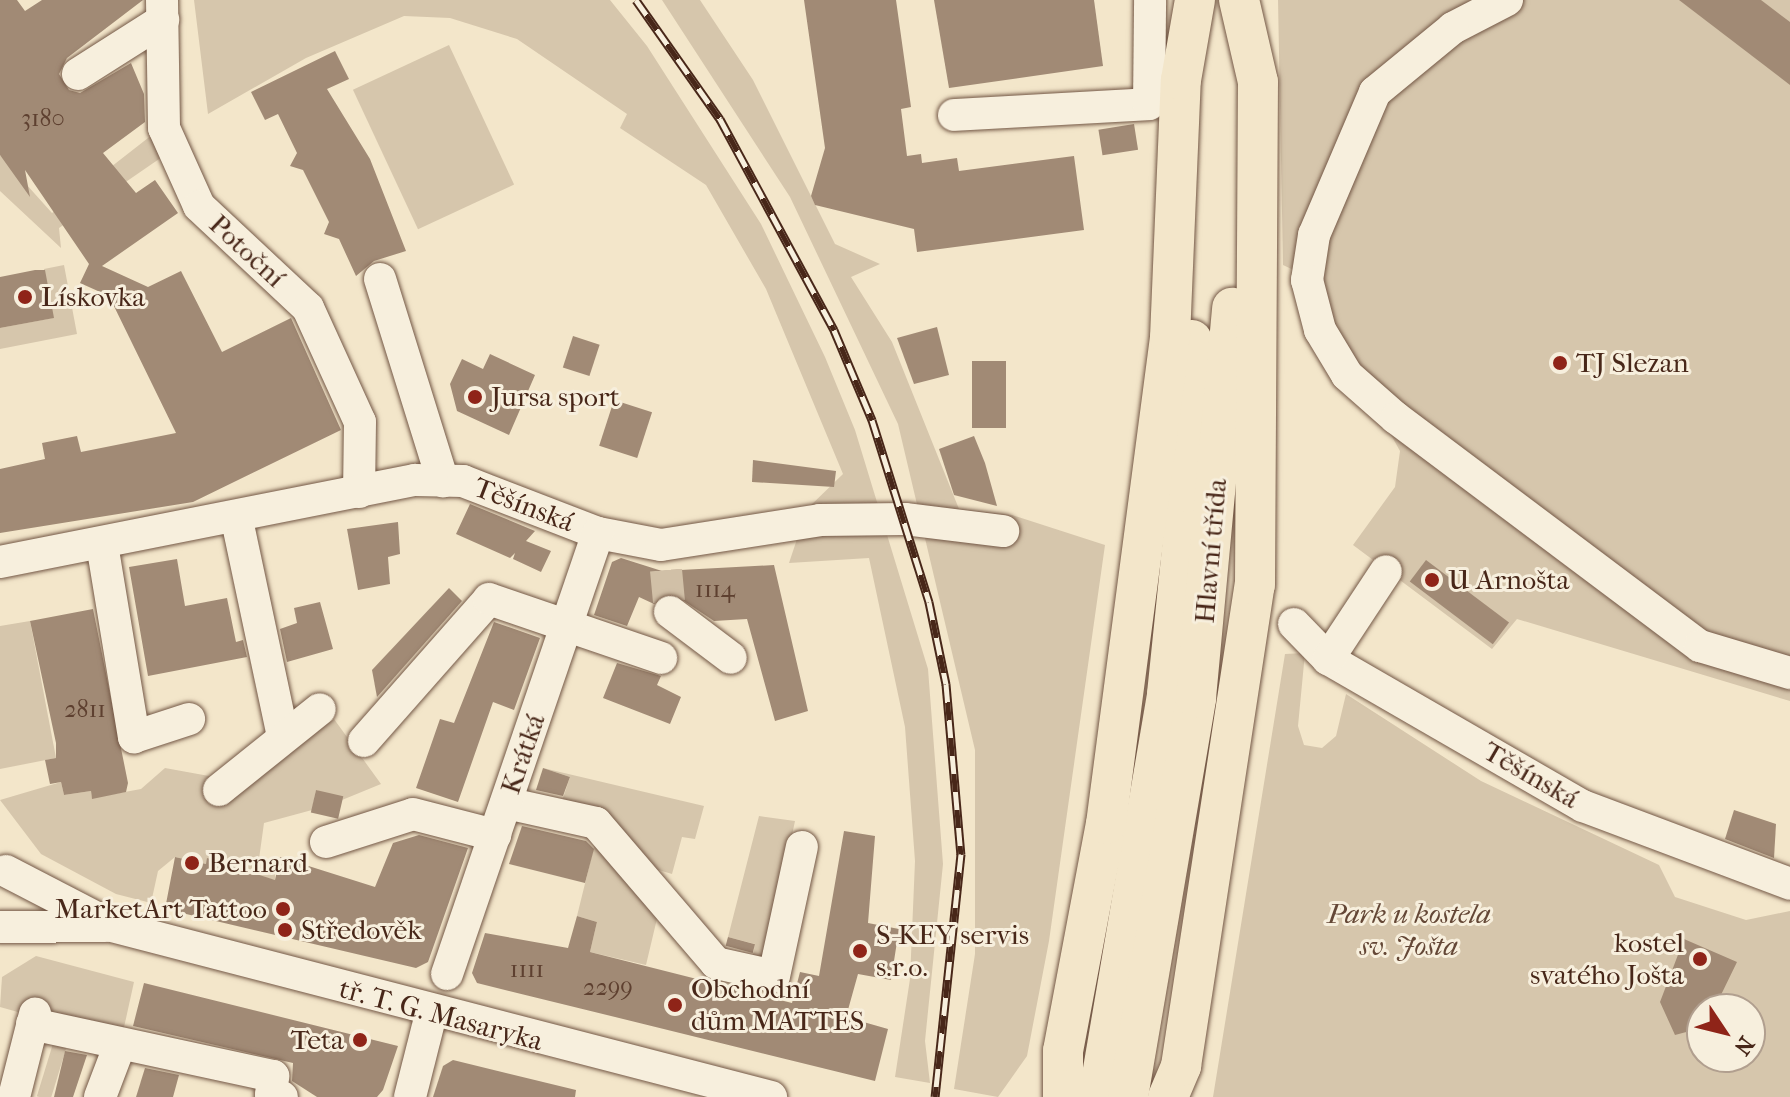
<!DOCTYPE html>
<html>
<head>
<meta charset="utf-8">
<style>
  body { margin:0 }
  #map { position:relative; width:1790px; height:1097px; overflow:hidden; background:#f3e6ca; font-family:"IM FELL French Canon",serif }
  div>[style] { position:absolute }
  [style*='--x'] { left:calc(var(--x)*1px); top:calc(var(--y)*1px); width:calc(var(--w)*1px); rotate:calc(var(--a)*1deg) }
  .green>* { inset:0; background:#d6c6ac; transform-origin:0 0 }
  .building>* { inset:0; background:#a18a75; transform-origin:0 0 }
  .minor-tunnel>* { height:32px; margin-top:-16px; transform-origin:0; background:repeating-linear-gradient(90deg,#d1c0a7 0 32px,transparent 0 48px) }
  .roads { filter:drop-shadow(0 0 2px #735745) drop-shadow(0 0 2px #735745) }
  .minor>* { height:32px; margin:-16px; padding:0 16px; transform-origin:16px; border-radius:16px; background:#f7efdd }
  .major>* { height:40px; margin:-20px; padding:0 20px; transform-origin:20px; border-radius:20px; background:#f3e6ca }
  .rail>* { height:9px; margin-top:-4.5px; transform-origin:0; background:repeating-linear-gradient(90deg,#f7efdd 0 18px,#482719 0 36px); box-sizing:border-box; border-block:2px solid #482719 }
  .dots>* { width:22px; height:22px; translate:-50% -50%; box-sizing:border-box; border:4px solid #f7efdd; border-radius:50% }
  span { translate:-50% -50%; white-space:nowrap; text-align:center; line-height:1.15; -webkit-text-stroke:6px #f7efdd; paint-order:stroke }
  .number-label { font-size:24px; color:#5e4030 }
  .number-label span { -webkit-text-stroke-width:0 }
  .street-label { font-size:28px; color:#482719 }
  .poi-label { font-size:28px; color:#482719 }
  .left { translate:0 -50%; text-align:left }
  .right { translate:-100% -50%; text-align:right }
  .park-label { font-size:28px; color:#644736; font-style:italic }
  .north { position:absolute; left:1686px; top:993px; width:80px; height:80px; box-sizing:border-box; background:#f7efdd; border:2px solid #b19f8f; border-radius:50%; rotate:125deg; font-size:22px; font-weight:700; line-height:32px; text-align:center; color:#482719 }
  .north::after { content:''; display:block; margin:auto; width:28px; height:36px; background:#8f2418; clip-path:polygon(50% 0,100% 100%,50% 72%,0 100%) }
</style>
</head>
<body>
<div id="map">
  <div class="green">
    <i style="clip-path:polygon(194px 0,610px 0,647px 46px,761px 224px,825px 357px,855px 430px,928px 669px,943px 864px,925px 1041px,930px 1083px,895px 1077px,910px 979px,915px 861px,905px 727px,869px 558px,789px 563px,807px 509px,843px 474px,766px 289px,706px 185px,620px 128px,627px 114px,517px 39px,450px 18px,404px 16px,306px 58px,208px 114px)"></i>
    <i style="clip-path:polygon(662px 0,700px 0,753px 80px,835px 244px,880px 264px,851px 277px,892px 342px,959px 509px,1012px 515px,1105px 545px,1049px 941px,1027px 1056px,998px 1097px,954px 1089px,975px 954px,975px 750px,898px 424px,790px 197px)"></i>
    <i style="clip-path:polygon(1278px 0,1790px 0,1790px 701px,1517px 619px,1492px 649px,1353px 545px,1395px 487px,1400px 451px,1300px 273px,1283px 265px)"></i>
    <i style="left:449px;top:45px;width:154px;height:106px;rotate:65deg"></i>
    <i style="clip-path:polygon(157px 131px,162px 157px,59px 228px,61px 248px,0 191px,0 155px,52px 213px)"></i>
    <i style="clip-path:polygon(64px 265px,77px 334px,0 349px,0 328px,53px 318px,44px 269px)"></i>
    <i style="clip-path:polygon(30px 621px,56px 758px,0 769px,0 626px)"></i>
    <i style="clip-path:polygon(evenodd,1305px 653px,1298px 726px,1304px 745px,1322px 748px,1336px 736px,1346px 694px,1481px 781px,1659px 865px,1675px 897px,1746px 920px,1790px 911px,1790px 1097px,1213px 1097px,1285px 654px,1305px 653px,1702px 1009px,1750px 1009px,1750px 1057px,1702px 1057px,1702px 1009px)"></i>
    <i style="clip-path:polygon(334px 719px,381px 784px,342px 800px,316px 790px,312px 810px,264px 823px,259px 859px,275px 860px,275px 880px,226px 869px,220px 859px,206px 864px,175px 857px,158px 871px,151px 903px,116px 894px,41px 854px,0 800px,61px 782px,64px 795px,91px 791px,92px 798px,141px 789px,165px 768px,209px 776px,221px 806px)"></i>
    <i style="clip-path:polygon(543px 768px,704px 806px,695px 839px,682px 837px,672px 874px,652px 868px,561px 804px,570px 777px)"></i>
    <i style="clip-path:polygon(759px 816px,795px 821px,765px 962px,752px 960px,755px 944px,728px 937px)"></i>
    <i style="clip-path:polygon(595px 843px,660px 906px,646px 965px,590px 952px,597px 922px,577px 916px)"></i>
    <i style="clip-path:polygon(36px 956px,134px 982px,121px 1041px,0 1007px,2px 977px)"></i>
    <i style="left:55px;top:1037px;width:14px;height:62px;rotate:17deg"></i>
  </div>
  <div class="building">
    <i style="clip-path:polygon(0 0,17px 0,25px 11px,42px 0,143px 0,67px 58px,59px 74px,69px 90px,80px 93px,131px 63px,144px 94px,145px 122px,103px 153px,136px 193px,155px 180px,178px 213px,102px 266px,148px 287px,181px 271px,222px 352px,291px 318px,341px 430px,193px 502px,0 533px,0 469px,45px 459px,42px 443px,77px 436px,81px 452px,176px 433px,109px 296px,80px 283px,89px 264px,25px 170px,30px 197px,0 155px)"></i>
    <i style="clip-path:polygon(804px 0,896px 0,911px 107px,901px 109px,907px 156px,921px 154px,922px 163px,957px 158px,959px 171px,1074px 156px,1084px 230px,917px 252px,914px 229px,815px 205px,811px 196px,825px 148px)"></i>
    <i style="clip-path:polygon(934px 0,1094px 0,1103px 66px,949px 88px)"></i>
    <i style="clip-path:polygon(1679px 0,1761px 0,1790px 22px,1790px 85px)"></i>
    <i style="clip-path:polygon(335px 51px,349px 79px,327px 89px,370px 159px,406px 251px,374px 261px,356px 276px,339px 239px,324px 234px,329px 222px,303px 170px,290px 166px,297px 153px,278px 114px,265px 120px,251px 92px)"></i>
    <i style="left:1134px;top:124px;width:26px;height:36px;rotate:81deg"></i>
    <i style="clip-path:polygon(35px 270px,45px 270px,54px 318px,0 328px,0 277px)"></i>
    <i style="clip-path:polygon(937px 327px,949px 375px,914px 384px,897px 338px)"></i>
    <i style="left:573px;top:336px;width:28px;height:33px;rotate:18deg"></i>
    <i style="clip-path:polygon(490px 354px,535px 375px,509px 435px,457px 411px,450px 384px,462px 359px,483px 369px)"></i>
    <i style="left:972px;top:361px;width:34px;height:67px"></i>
    <i style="left:614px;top:400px;width:40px;height:48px;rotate:18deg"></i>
    <i style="clip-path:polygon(974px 436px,985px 463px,997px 506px,954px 495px,939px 449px)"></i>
    <i style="clip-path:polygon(753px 460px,836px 471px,834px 487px,752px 482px)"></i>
    <i style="clip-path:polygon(470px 504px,535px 531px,526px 541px,551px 551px,541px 572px,513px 559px,515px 553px,510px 558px,456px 534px)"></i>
    <i style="clip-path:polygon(398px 522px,400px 554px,388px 557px,390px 584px,358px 590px,347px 529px)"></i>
    <i style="clip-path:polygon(621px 558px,662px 571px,774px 565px,808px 711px,775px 721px,747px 619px,714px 621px,672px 593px,654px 604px,639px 597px,627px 626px,594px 615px,612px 562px)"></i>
    <i style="clip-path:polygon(177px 559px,185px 606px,227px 598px,236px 642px,243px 640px,247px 657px,148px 676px,129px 567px)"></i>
    <i style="left:1426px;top:560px;width:104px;height:27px;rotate:37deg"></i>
    <i style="clip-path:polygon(449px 588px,462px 601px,377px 697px,372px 670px)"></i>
    <i style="clip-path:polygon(320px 602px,333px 649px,287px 662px,280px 629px,297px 623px,294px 608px)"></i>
    <i style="clip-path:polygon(93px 609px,128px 783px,126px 792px,92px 799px,91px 791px,64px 795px,61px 782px,50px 784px,45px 760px,56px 758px,56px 743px,30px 621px)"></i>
    <i style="clip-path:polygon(494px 622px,540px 638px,514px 710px,493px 702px,458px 802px,416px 788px,440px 719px,454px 723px)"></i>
    <i style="clip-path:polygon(617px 663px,661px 676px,657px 685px,681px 697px,670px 724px,603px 698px)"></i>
    <i style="clip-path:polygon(543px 768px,570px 777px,563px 796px,536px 790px)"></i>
    <i style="left:316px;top:790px;width:28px;height:23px;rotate:13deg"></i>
    <i style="clip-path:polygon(1734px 810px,1776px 824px,1774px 858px,1725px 839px)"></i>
    <i style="clip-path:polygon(522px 826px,586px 841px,594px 849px,585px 883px,509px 864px)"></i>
    <i style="clip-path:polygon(844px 831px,875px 836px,868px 923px,899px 929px,891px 980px,858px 974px,846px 1017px,888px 1029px,875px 1081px,477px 983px,472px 973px,485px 933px,568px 948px,577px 916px,597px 922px,590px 952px,792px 1003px,800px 972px,819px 976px)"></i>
    <i style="clip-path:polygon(419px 835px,468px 848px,428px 962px,416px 968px,165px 909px,175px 857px,206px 864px,207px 858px,275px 880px,280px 857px,375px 887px,393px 843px)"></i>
    <i style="left:728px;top:937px;width:28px;height:9px;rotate:15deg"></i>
    <i style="clip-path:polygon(1684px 939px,1737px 962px,1719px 999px,1693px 1019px,1690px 1031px,1675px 1035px,1660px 1002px)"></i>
    <i style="clip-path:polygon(144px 983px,398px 1046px,383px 1090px,377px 1097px,317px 1097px,292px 1081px,293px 1063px,133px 1026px)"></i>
    <i style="clip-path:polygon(65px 1051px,87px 1055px,73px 1097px,54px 1097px)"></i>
    <i style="clip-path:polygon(453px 1060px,576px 1090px,575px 1097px,433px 1097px,443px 1066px)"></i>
    <i style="clip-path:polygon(145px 1068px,179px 1075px,173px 1097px,136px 1097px)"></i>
  </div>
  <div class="minor-tunnel">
    <i style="--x:666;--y:570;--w:42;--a:84.6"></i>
  </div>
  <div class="roads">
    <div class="minor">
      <i style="--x:162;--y:0;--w:128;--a:89.1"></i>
      <i style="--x:164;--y:128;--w:85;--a:65.8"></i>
      <i style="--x:199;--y:206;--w:149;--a:43.1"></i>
      <i style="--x:308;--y:308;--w:125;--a:65.5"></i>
      <i style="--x:360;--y:422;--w:70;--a:90.8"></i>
      <i style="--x:1507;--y:0;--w:61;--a:152.6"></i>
      <i style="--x:1453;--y:28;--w:101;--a:140.6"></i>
      <i style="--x:1375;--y:92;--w:155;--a:113.1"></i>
      <i style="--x:1314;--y:235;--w:46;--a:98.8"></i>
      <i style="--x:1307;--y:280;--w:52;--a:75.4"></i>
      <i style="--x:1320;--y:330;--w:52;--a:59"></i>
      <i style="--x:1347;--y:375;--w:65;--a:41.3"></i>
      <i style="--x:1396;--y:418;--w:380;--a:36.9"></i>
      <i style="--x:1700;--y:646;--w:94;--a:16.7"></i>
      <i style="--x:78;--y:74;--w:101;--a:-32.4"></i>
      <i style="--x:954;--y:115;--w:195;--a:-3.2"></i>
      <i style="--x:1149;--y:104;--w:104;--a:-89.4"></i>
      <i style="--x:380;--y:279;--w:212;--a:72.7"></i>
      <i style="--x:237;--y:520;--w:221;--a:78"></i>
      <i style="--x:102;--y:544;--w:196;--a:80.6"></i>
      <i style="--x:134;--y:737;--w:58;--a:-18.1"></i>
      <i style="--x:0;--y:562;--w:423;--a:-11.2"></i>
      <i style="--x:415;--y:480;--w:48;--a:1.2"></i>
      <i style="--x:463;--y:481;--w:145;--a:21.1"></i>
      <i style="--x:598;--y:533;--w:64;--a:10.8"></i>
      <i style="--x:661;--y:545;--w:161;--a:-8.9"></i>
      <i style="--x:820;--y:520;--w:85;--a:-0.7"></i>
      <i style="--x:905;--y:519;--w:99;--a:7"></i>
      <i style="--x:670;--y:612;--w:76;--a:37"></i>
      <i style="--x:1294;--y:624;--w:49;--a:45.8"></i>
      <i style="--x:1328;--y:659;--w:294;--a:30"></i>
      <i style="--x:1583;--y:806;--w:221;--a:20.6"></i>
      <i style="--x:1328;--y:659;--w:105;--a:-56.6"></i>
      <i style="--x:364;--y:741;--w:189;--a:-48.6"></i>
      <i style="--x:489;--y:599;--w:182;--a:18.9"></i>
      <i style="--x:219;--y:790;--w:129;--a:-38.7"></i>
      <i style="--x:506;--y:803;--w:92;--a:12.5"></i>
      <i style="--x:596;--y:823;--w:184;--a:49.4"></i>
      <i style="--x:716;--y:963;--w:59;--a:12.6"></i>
      <i style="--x:774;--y:976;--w:132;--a:-77.8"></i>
      <i style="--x:326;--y:842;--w:91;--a:-17.8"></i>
      <i style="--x:413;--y:814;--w:85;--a:14.4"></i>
      <i style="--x:6;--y:871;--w:119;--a:27.4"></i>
      <i style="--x:112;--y:926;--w:681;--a:14.55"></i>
      <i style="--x:0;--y:927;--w:105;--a:-0.5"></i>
      <i style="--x:447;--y:974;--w:466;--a:-71.1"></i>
      <i style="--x:32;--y:1024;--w:247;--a:12.2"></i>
      <i style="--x:273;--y:1076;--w:19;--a:96"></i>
      <i style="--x:271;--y:1095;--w:11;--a:10"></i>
      <i style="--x:14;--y:1097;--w:86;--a:-75.8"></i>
      <i style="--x:100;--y:1097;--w:53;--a:-69.2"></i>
      <i style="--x:410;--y:1097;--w:86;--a:-75.8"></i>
    </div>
    <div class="major">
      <i style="--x:1099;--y:1093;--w:405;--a:-80.3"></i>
      <i style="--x:1167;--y:694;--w:203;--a:-84.1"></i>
      <i style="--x:1188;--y:492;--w:152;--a:-88.5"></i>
      <i style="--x:1063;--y:1097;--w:46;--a:-90"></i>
      <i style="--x:1063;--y:1051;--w:231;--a:-79.3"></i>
      <i style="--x:1106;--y:824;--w:490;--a:-82.5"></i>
      <i style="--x:1170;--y:338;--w:258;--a:-87.6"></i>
      <i style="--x:1181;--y:80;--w:81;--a:-80.1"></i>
      <i style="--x:1128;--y:1097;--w:405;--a:-80.3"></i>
      <i style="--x:1196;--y:698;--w:392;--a:-84.7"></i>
      <i style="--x:1168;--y:1097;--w:34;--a:-67"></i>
      <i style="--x:1181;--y:1066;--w:487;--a:-81.3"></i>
      <i style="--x:1255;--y:585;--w:503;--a:-89.66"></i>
      <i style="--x:1258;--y:82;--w:84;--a:-103"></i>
    </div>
  </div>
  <div class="rail">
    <i style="--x:636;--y:0;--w:146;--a:54.8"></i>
    <i style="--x:720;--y:119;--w:240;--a:61.6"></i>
    <i style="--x:834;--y:330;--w:98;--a:67.1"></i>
    <i style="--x:872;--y:420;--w:191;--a:72.6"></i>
    <i style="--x:929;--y:602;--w:84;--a:78.3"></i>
    <i style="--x:946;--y:684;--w:171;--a:85"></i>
    <i style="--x:961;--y:854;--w:244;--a:96.1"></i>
  </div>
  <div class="dots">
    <i style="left:25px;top:297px;background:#8f2418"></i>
    <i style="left:1560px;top:363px;background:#8f2418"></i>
    <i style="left:475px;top:397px;background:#8f2418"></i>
    <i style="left:1432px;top:580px;background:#8f2418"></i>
    <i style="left:192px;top:863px;background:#8f2418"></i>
    <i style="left:283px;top:909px;background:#8f2418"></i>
    <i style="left:285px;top:930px;background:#8f2418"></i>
    <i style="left:860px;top:951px;background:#8f2418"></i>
    <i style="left:1700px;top:959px;background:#8f2418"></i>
    <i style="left:675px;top:1005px;background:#8f2418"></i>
    <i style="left:360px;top:1040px;background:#8f2418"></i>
  </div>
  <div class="number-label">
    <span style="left:43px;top:119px">3180</span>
    <span style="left:715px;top:590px">1114</span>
    <span style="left:85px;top:710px">2811</span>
    <span style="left:527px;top:970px">1111</span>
    <span style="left:608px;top:988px">2299</span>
  </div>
  <div class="street-label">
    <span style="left:247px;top:251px;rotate:43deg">Potoční</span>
    <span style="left:524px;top:505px;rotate:21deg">Těšínská</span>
    <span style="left:1211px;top:551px;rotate:-85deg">Hlavní třída</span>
    <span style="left:523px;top:754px;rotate:-71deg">Krátká</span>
    <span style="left:1531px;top:775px;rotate:30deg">Těšínská</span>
    <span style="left:441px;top:1015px;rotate:15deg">tř. T. G. Masaryka</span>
  </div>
  <div class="poi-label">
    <span class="left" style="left:41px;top:297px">Lískovka</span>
    <span class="left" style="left:1576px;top:363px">TJ Slezan</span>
    <span class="left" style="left:491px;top:397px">Jursa sport</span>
    <span class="left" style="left:1448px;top:580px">U Arnošta</span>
    <span class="left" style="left:208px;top:863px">Bernard</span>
    <span class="right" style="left:267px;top:909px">MarketArt Tattoo</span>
    <span class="left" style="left:301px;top:930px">Středověk</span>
    <span class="left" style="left:876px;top:951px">S-KEY servis<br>s.r.o.</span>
    <span class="right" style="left:1684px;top:959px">kostel<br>svatého Jošta</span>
    <span class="left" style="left:691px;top:1005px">Obchodní<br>dům MATTES</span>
    <span class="right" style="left:344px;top:1040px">Teta</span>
  </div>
  <div class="park-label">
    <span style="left:1409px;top:930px">Park u kostela<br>sv. Jošta</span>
  </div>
  <div class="north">N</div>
</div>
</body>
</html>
